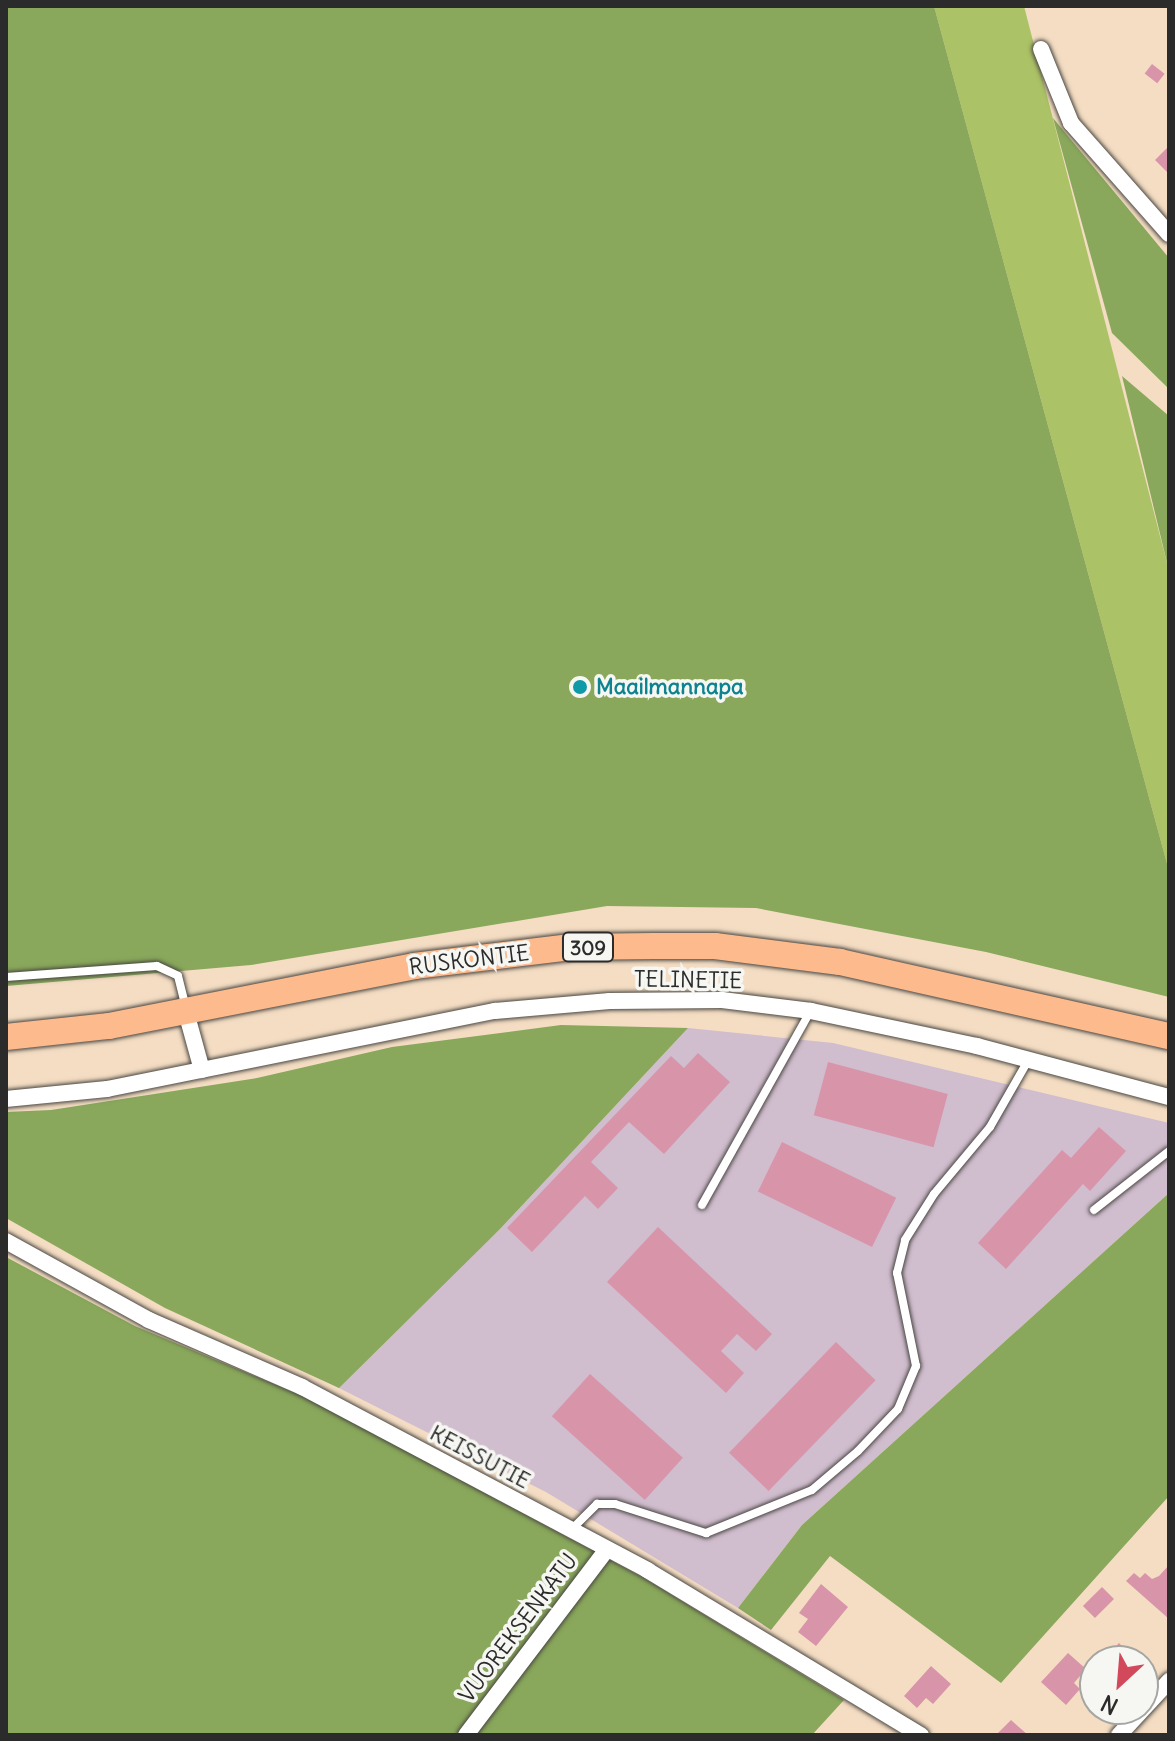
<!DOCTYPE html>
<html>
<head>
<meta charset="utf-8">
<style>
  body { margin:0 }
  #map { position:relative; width:1175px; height:1741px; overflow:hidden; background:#f4ddc3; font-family:Delius,sans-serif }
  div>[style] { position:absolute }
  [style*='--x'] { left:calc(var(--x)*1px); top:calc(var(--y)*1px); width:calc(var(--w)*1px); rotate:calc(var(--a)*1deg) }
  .industrial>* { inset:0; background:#d0bdce }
  .green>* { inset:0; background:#acc266 }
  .forest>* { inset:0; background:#89a85b }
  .building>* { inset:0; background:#d895aa; transform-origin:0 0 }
  .roads { filter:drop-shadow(0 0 2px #494642) drop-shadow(0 0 2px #494642) }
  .lane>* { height:8px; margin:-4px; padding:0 4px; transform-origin:4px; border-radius:4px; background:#fff }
  .street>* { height:16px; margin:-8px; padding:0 8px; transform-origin:8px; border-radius:8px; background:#fff }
  .primary>* { height:26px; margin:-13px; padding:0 13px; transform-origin:13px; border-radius:13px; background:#fcba8d }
  .dots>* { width:22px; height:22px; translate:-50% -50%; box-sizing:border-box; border:4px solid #f6f6f2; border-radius:50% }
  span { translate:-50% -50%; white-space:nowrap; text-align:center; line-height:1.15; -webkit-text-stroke:7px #f6f6f2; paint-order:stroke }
  .shield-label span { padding:2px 6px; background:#f6f6f2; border:2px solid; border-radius:6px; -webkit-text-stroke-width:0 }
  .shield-label { font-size:20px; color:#2b2b2b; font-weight:700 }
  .culture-label { font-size:22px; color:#0d838f; font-weight:700 }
  .left { translate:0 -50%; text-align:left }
  .street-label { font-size:22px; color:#2b2b2b }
  .frame { position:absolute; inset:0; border:8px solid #2b2b2b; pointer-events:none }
  .north { position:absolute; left:1079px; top:1645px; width:80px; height:80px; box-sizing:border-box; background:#f6f6f2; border:2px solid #a5a5a2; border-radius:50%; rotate:206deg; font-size:22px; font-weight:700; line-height:32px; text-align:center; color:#2b2b2b }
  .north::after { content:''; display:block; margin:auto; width:28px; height:36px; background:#d1495b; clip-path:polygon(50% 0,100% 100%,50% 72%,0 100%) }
</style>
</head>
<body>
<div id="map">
  <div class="industrial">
    <i style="clip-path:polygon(688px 1028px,833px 1043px,1169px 1123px,1169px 1193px,802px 1525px,738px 1608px,546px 1492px,333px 1385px,500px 1229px)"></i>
  </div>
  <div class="green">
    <i style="clip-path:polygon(934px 6px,1024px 6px,1169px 571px,1169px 871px)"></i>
  </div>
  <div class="forest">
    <i style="clip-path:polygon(6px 6px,934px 6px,1169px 871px,1169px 997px,986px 952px,756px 908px,607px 906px,251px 965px,6px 986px)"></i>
    <i style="clip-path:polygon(1053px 118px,1169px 258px,1169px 389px,1112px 333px)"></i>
    <i style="clip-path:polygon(1122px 376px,1169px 416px,1169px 571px)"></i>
    <i style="clip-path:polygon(561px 1025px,688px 1028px,500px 1229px,339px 1388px,165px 1308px,6px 1218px,6px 1112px,51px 1110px,257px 1078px,392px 1047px)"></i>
    <i style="clip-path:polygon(1169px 1193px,1169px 1496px,1001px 1683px,830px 1556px,771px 1630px,738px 1608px,802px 1525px)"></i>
    <i style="clip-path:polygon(6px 1257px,135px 1326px,307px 1398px,644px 1578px,844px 1700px,812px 1735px,6px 1735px)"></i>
  </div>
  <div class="building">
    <i style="left:1152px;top:64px;width:16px;height:12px;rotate:38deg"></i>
    <i style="clip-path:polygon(1169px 146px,1169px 174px,1155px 160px)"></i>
    <i style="clip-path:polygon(698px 1053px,730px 1082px,664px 1154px,629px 1122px,591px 1162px,618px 1188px,598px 1209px,585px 1196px,532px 1252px,507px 1228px,671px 1056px,684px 1068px)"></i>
    <i style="left:828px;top:1062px;width:124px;height:55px;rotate:15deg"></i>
    <i style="clip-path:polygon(1099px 1127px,1126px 1151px,1090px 1191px,1083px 1184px,1006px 1269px,978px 1243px,1062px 1150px,1071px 1158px)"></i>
    <i style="left:782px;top:1142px;width:127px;height:55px;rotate:26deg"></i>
    <i style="clip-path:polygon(658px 1227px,772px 1334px,756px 1351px,737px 1334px,721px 1351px,744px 1373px,726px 1393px,607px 1282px)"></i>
    <i style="left:836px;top:1342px;width:55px;height:154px;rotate:44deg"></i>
    <i style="left:590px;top:1374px;width:125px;height:57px;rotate:42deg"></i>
    <i style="clip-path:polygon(1169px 1565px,1169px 1619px,1126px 1581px,1134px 1573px,1140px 1578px,1145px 1573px,1152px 1579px,1159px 1576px)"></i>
    <i style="clip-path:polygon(821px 1584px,848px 1607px,816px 1646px,798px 1632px,808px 1619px,799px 1613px)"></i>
    <i style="left:1102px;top:1587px;width:17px;height:27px;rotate:45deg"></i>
    <i style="clip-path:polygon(1119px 1643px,1126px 1650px,1129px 1647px,1144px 1661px,1102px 1661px)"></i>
    <i style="clip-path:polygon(1068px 1653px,1086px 1669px,1074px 1683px,1080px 1689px,1066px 1705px,1041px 1682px)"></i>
    <i style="clip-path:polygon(931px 1666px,951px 1684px,933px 1704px,926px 1698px,917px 1708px,904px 1696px)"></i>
    <i style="clip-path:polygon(1011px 1720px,1028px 1735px,996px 1735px)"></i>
  </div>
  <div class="roads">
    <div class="lane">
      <i style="--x:6;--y:977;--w:151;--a:-4.2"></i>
      <i style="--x:157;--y:966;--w:23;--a:25"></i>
      <i style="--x:178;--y:976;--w:32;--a:76"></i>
      <i style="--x:702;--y:1205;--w:221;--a:-60.8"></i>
      <i style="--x:1094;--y:1210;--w:95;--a:-38.2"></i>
      <i style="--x:571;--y:1530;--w:37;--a:-45"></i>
      <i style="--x:597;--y:1504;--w:18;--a:0"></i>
      <i style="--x:615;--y:1504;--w:96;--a:17.7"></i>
      <i style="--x:706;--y:1533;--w:114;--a:-22.1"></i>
      <i style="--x:812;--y:1490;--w:60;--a:-40.3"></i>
      <i style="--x:858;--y:1451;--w:58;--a:-46.4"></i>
      <i style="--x:898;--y:1409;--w:47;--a:-67.3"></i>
      <i style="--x:916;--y:1366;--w:95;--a:-101.5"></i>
      <i style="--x:897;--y:1273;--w:34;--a:-76"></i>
      <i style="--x:905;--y:1240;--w:54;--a:-57.8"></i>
      <i style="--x:934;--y:1194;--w:87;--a:-50.1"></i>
      <i style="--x:990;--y:1127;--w:78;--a:-60.2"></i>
    </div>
    <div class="street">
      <i style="--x:1041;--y:49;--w:80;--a:67.9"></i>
      <i style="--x:1071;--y:123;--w:148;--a:48.6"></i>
      <i style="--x:186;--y:1012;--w:60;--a:74.6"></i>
      <i style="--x:6;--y:1099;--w:101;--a:-5.7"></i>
      <i style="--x:107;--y:1089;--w:396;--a:-11.4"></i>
      <i style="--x:495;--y:1011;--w:115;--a:-5"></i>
      <i style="--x:610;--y:1001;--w:112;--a:-0.5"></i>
      <i style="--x:722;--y:1000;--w:90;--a:7"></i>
      <i style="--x:811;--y:1011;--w:170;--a:11.9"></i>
      <i style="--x:977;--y:1046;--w:199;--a:14.9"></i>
      <i style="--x:6;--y:1241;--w:163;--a:28.9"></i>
      <i style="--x:149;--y:1320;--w:167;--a:23.6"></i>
      <i style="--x:302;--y:1387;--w:391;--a:27.9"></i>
      <i style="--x:647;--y:1570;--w:320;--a:31.1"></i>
      <i style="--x:466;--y:1735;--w:233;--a:-52.8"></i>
      <i style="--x:1119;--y:1735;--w:74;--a:-47.2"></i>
    </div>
    <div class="primary">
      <i style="--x:6;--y:1037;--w:104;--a:-6.1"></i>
      <i style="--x:109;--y:1026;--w:311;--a:-11.1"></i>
      <i style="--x:414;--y:966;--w:158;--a:-6.9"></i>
      <i style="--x:571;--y:947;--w:83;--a:-0.7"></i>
      <i style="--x:654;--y:946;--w:61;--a:0"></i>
      <i style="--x:715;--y:946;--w:126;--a:7.3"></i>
      <i style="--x:840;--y:962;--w:337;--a:12.7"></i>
    </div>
  </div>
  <div class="dots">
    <i style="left:580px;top:687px;background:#0f9aa8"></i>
  </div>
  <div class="shield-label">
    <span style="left:588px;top:947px">309</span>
  </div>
  <div class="culture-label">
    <span class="left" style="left:596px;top:687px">Maailmannapa</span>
  </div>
  <div class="street-label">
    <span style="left:469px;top:960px;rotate:-7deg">RUSKONTIE</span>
    <span style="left:688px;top:980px;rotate:1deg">TELINETIE</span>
    <span style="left:480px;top:1457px;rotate:28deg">KEISSUTIE</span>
    <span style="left:518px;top:1628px;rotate:-53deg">VUOREKSENKATU</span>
  </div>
  <div class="frame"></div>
  <div class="north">N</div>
</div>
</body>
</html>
